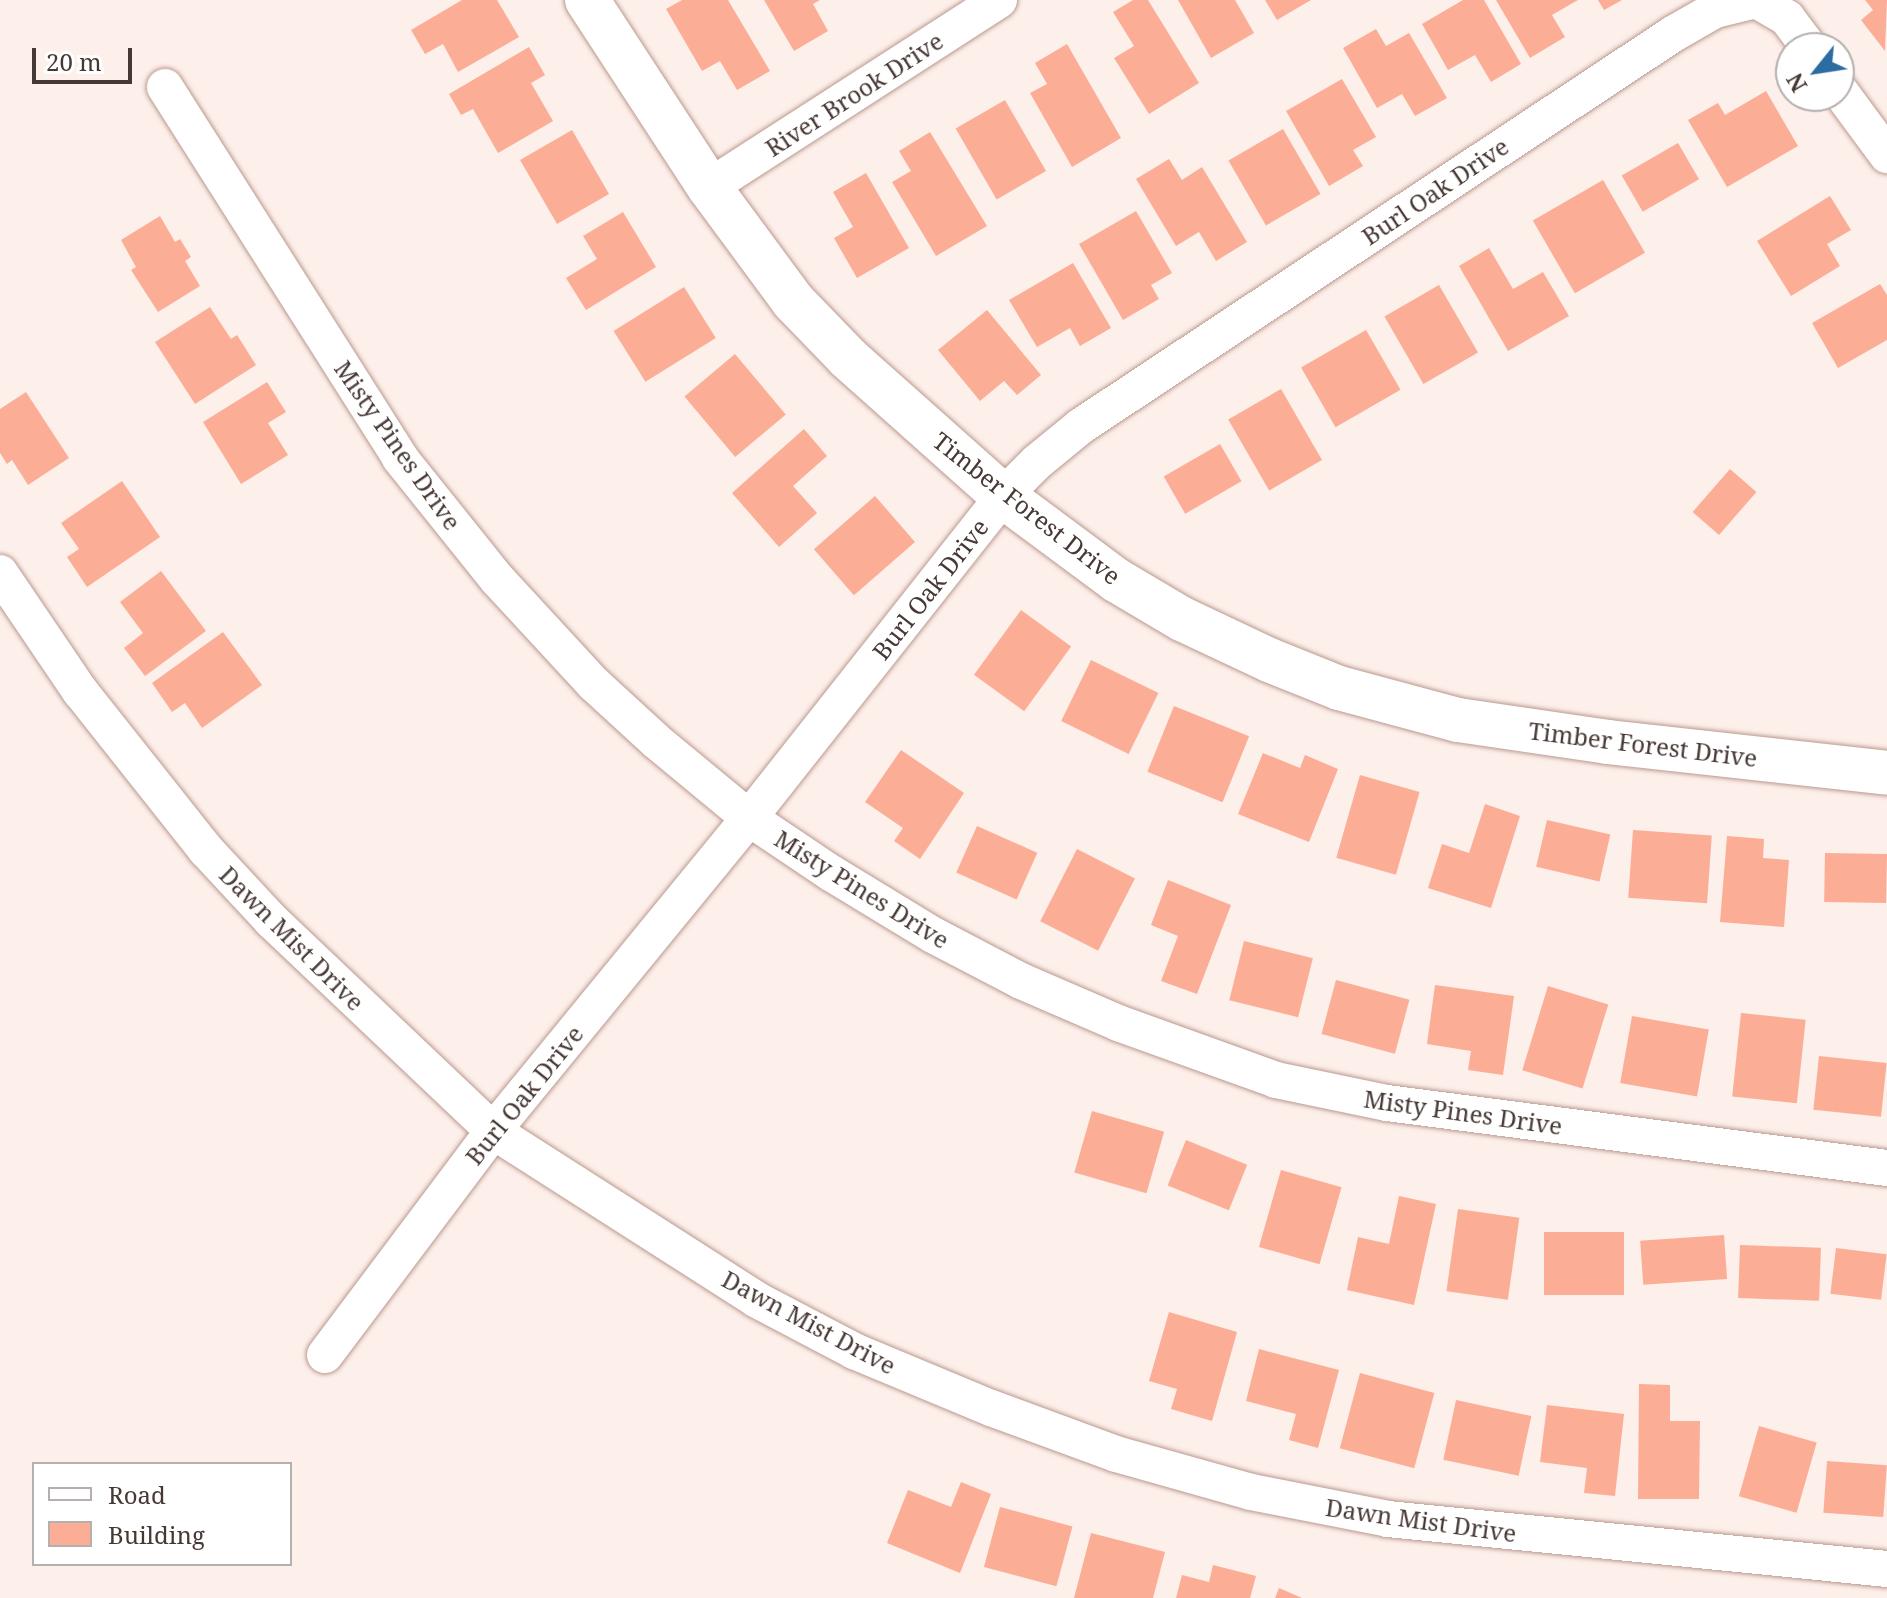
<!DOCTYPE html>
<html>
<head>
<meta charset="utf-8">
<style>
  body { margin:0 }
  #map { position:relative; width:1887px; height:1598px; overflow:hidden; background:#fdefea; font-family:"Noto Serif",serif }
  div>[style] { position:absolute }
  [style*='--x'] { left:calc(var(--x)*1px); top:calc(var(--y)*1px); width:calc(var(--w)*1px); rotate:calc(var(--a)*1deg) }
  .building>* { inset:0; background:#fcad96; transform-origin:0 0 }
  .roads { filter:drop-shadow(0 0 2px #ba998f) drop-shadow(0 0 2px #ba998f) }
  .minor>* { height:36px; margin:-18px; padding:0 18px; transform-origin:18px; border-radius:18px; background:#fff }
  .tertiary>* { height:44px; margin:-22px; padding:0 22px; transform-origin:22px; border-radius:22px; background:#fff }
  span { translate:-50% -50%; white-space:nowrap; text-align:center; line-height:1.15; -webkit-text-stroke:6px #fff; paint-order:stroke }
  .street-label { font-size:24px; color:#463834 }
  .legend { position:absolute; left:32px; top:1462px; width:260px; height:104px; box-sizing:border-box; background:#fff; border:2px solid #b5afae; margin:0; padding:10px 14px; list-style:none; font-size:24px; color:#463834 }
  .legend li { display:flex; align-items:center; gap:16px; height:40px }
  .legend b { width:40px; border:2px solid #b5afae }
  .north { position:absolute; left:1775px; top:32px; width:80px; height:80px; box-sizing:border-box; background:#fff; border:2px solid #b5afae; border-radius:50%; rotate:240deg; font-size:22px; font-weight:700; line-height:32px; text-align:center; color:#463834 }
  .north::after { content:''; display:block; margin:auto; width:28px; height:36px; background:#2b6ca2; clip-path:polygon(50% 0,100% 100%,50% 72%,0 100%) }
  .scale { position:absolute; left:32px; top:48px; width:100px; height:36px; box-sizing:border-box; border:4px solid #463834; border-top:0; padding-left:10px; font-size:24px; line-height:28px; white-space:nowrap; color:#463834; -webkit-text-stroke:6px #fff; paint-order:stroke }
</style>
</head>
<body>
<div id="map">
  <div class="building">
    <i style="clip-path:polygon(462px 0,497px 0,519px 37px,458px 72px,443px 44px,425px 54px,411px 30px)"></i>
    <i style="clip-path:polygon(682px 0,728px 0,770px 71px,737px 90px,720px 61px,702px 71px,666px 9px)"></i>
    <i style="clip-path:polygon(764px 0,820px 0,813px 4px,828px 31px,794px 51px)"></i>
    <i style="clip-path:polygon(1133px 0,1148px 0,1199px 83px,1149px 114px,1114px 58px,1134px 46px,1113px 12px)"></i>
    <i style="clip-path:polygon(1178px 0,1235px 0,1254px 33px,1211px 58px)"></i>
    <i style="clip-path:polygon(1265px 0,1311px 0,1277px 20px)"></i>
    <i style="clip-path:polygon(1463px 0,1484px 0,1521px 64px,1491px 82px,1475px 55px,1448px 70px,1422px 24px)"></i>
    <i style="clip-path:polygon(1496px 0,1578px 0,1552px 15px,1565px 37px,1530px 58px)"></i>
    <i style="clip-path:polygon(1598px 0,1622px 0,1604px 10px)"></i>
    <i style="clip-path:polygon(1865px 0,1887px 0,1885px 51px,1861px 20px,1873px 10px)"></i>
    <i style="clip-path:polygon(1376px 29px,1386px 46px,1409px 33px,1447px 98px,1415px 116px,1402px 94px,1377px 108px,1343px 48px)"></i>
    <i style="clip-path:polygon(1067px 44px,1121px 138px,1072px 167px,1030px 93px,1047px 84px,1035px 63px)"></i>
    <i style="clip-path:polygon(529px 47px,545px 75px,531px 83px,553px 121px,498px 153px,473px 109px,461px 115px,449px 94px)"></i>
    <i style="clip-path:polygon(1342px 79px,1376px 137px,1353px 150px,1363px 166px,1329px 186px,1286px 111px)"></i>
    <i style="clip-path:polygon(1766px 91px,1798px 146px,1727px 187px,1688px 120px,1718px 103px,1725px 115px)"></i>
    <i style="left:1005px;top:100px;width:82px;height:57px;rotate:60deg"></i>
    <i style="left:1283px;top:129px;width:75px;height:63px;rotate:60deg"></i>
    <i style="left:572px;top:130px;width:74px;height:60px;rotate:60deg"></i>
    <i style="clip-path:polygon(930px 132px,987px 226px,936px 256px,892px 182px,911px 171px,899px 151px)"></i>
    <i style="left:1678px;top:143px;width:42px;height:65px;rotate:60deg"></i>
    <i style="clip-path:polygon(1169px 159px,1182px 180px,1202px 167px,1247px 242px,1216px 261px,1199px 232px,1176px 246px,1136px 179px)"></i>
    <i style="clip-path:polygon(866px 173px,909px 248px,857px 278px,834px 238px,853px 227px,833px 192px)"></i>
    <i style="left:1603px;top:180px;width:84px;height:81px;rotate:60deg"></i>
    <i style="clip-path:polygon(1830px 196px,1851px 230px,1827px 244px,1840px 266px,1791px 296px,1757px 241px)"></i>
    <i style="clip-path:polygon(1136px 211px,1172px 273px,1151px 285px,1159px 299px,1123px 320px,1079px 244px)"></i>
    <i style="clip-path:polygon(623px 212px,656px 267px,586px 310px,566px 278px,597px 259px,583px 236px)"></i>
    <i style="clip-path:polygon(160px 216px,175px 242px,180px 239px,191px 257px,185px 261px,200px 286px,158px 312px,131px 270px,136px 267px,121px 240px)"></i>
    <i style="clip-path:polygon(1489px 248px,1513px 289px,1543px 272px,1569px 316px,1508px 351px,1459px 266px)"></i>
    <i style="clip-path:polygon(1073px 263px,1111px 328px,1080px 346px,1070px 328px,1037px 347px,1009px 300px)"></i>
    <i style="clip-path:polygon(1880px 284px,1887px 295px,1887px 340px,1838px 368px,1812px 323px)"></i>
    <i style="left:1439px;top:285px;width:78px;height:63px;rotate:60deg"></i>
    <i style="left:684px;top:287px;width:60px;height:83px;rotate:58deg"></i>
    <i style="clip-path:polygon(210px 307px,231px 339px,237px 335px,256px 365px,195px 404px,155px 342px)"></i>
    <i style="clip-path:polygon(987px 310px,1041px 375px,1017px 395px,1004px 381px,980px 401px,938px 350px)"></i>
    <i style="left:1366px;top:330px;width:69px;height:75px;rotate:60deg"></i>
    <i style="left:735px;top:354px;width:79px;height:66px;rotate:50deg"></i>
    <i style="clip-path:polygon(267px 382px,286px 412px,268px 423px,288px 455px,241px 484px,203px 422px)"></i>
    <i style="left:1281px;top:389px;width:82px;height:61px;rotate:60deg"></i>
    <i style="clip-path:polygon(26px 392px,69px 458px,28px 485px,12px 460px,7px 464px,0 453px,0 409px)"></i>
    <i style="clip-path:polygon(804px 429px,827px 456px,793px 486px,817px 513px,779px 547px,732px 493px)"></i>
    <i style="left:1220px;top:444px;width:43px;height:65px;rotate:60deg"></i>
    <i style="left:1730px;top:469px;width:35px;height:57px;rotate:41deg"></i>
    <i style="clip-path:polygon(122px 481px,160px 537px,87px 587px,67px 557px,79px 549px,61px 523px)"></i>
    <i style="left:875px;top:496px;width:61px;height:81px;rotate:49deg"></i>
    <i style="clip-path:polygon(161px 571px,206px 631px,145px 676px,124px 648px,143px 633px,120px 602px)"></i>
    <i style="left:1021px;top:610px;width:62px;height:80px;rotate:36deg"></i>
    <i style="clip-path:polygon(223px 632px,262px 685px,202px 728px,185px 703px,172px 712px,152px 683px)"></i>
    <i style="left:1091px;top:660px;width:75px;height:68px;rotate:26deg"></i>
    <i style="left:1174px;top:706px;width:81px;height:71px;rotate:22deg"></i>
    <i style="clip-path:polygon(901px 750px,964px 793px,920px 859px,894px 841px,903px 828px,865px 802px)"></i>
    <i style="clip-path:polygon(1263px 753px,1300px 768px,1305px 755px,1338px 769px,1309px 842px,1238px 814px)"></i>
    <i style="left:1360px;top:775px;width:62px;height:86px;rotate:16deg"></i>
    <i style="clip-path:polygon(1485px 804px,1520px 816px,1491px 908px,1428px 888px,1442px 844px,1469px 853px)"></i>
    <i style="left:1547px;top:820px;width:65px;height:48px;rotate:13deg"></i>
    <i style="left:977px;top:826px;width:66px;height:51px;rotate:24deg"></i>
    <i style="left:1633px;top:830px;width:79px;height:68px;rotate:4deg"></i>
    <i style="clip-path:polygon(1727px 836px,1764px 839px,1763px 858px,1789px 860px,1784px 927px,1720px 922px)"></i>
    <i style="left:1077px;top:849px;width:65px;height:81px;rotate:27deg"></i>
    <i style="left:1825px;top:853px;width:62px;height:49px;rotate:1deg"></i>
    <i style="clip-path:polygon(1168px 880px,1231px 905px,1197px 994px,1161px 981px,1178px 936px,1151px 925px)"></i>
    <i style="left:1244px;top:941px;width:71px;height:61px;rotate:14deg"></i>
    <i style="left:1336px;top:980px;width:76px;height:56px;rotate:15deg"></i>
    <i style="clip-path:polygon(1435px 985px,1514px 996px,1503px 1075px,1468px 1070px,1471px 1051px,1427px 1044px)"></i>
    <i style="left:1548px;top:986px;width:63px;height:88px;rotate:17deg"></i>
    <i style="left:1741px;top:1013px;width:65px;height:84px;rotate:6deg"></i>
    <i style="left:1632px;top:1016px;width:78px;height:68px;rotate:10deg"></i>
    <i style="left:1819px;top:1056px;width:68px;height:54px;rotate:6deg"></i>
    <i style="left:1092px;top:1111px;width:75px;height:64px;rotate:16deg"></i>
    <i style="left:1186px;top:1140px;width:66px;height:49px;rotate:22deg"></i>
    <i style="left:1281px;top:1170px;width:63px;height:80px;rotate:16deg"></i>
    <i style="clip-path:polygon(1399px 1196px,1436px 1204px,1414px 1305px,1347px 1290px,1358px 1237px,1389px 1244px)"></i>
    <i style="left:1458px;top:1209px;width:62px;height:83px;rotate:8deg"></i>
    <i style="left:1544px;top:1232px;width:80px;height:63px"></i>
    <i style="left:1724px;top:1235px;width:44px;height:84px;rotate:86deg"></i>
    <i style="left:1740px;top:1245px;width:81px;height:53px;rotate:2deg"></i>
    <i style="left:1836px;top:1248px;width:51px;height:46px;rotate:7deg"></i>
    <i style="clip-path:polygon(1169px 1312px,1237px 1332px,1212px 1421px,1171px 1409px,1177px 1389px,1149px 1381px)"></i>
    <i style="clip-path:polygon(1259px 1349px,1339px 1370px,1318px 1448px,1289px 1440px,1296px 1414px,1246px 1401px)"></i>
    <i style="left:1360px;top:1373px;width:77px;height:78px;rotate:15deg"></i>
    <i style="clip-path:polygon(1639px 1384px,1670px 1385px,1670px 1421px,1700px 1421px,1699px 1499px,1638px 1499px)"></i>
    <i style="left:1456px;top:1400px;width:77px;height:61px;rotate:12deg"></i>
    <i style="clip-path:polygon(1547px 1405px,1624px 1414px,1615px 1496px,1584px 1493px,1587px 1468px,1540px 1462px)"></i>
    <i style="left:1759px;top:1426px;width:60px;height:73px;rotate:16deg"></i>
    <i style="left:1827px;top:1461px;width:60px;height:52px;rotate:4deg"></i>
    <i style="clip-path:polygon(961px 1482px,991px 1494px,960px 1573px,887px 1543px,908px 1490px,951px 1507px)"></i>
    <i style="left:1000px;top:1507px;width:75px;height:62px;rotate:15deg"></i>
    <i style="clip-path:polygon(1091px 1533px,1165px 1552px,1153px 1598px,1074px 1598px)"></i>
    <i style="clip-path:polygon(1213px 1565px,1256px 1576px,1250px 1598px,1176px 1598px,1182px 1575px,1209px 1582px)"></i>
    <i style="clip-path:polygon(1279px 1588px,1302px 1598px,1275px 1598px)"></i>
  </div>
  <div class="roads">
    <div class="minor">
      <i style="--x:165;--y:87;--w:439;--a:57.6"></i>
      <i style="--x:400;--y:458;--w:155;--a:51.3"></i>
      <i style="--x:497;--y:579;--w:143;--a:47.3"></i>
      <i style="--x:594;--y:684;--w:84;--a:42.6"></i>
      <i style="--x:656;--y:741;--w:121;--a:39.6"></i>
      <i style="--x:749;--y:818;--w:99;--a:33.9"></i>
      <i style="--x:831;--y:873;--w:119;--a:31.3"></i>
      <i style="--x:933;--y:935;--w:99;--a:27.6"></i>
      <i style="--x:1021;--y:981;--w:106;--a:23.4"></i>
      <i style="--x:1118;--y:1023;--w:168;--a:19.8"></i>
      <i style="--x:1276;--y:1080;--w:113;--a:11.7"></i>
      <i style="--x:1387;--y:1103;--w:504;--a:7.41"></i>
      <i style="--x:1839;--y:90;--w:81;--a:53.6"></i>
      <i style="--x:709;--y:187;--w:345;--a:-32.8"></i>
      <i style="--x:0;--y:573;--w:143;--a:55.9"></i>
      <i style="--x:80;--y:691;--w:203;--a:51.6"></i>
      <i style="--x:206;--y:850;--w:96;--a:47.1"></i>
      <i style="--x:271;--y:920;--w:306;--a:43.5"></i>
      <i style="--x:493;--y:1131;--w:313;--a:32.6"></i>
      <i style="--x:757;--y:1300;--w:110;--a:27.7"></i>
      <i style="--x:854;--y:1351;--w:148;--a:22.6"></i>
      <i style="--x:991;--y:1408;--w:133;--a:20.2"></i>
      <i style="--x:1116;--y:1454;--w:140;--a:15.7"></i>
      <i style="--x:1251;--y:1492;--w:140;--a:11.1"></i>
      <i style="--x:1388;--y:1519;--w:501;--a:5.72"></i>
      <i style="--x:325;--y:1355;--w:280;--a:-53.1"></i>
      <i style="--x:493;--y:1131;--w:404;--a:-50.7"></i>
      <i style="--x:749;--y:818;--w:410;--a:-51.7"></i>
      <i style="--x:1003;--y:496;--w:48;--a:-45"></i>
      <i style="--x:1037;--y:462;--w:57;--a:-39.3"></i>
      <i style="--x:1081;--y:426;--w:710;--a:-33.51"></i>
      <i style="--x:1673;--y:34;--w:48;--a:-29.7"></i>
      <i style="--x:1715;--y:10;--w:42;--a:-13.7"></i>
      <i style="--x:1756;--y:0;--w:36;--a:30"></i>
      <i style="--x:1787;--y:18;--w:38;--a:53"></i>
    </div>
    <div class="tertiary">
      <i style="--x:587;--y:0;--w:223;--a:56.9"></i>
      <i style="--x:709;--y:187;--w:142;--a:53.6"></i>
      <i style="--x:793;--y:301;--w:79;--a:46"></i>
      <i style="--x:848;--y:358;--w:208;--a:41.7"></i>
      <i style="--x:1003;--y:496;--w:141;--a:36.6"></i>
      <i style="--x:1116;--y:580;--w:77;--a:30.6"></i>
      <i style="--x:1182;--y:619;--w:96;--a:25.2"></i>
      <i style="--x:1269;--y:660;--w:75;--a:21.8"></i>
      <i style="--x:1339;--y:688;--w:123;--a:15.1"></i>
      <i style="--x:1458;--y:720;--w:152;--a:8.3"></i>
      <i style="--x:1608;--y:742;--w:281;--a:6.3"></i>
    </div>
  </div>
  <div class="street-label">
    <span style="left:854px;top:94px;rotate:-33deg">River Brook Drive</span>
    <span style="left:1435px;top:191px;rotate:-34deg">Burl Oak Drive</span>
    <span style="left:398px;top:445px;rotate:55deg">Misty Pines Drive</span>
    <span style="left:1027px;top:508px;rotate:38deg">Timber Forest Drive</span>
    <span style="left:930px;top:589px;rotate:-52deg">Burl Oak Drive</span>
    <span style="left:1643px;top:744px;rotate:7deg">Timber Forest Drive</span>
    <span style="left:862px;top:889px;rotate:32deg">Misty Pines Drive</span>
    <span style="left:292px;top:938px;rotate:45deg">Dawn Mist Drive</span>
    <span style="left:524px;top:1095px;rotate:-51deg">Burl Oak Drive</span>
    <span style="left:1463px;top:1112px;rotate:8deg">Misty Pines Drive</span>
    <span style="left:809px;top:1322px;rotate:28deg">Dawn Mist Drive</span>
    <span style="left:1421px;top:1520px;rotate:8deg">Dawn Mist Drive</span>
  </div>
  <ul class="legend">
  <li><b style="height:10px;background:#fff"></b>Road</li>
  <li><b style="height:22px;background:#fcad96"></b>Building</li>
  </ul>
  <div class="north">N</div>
  <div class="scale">20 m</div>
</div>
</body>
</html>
